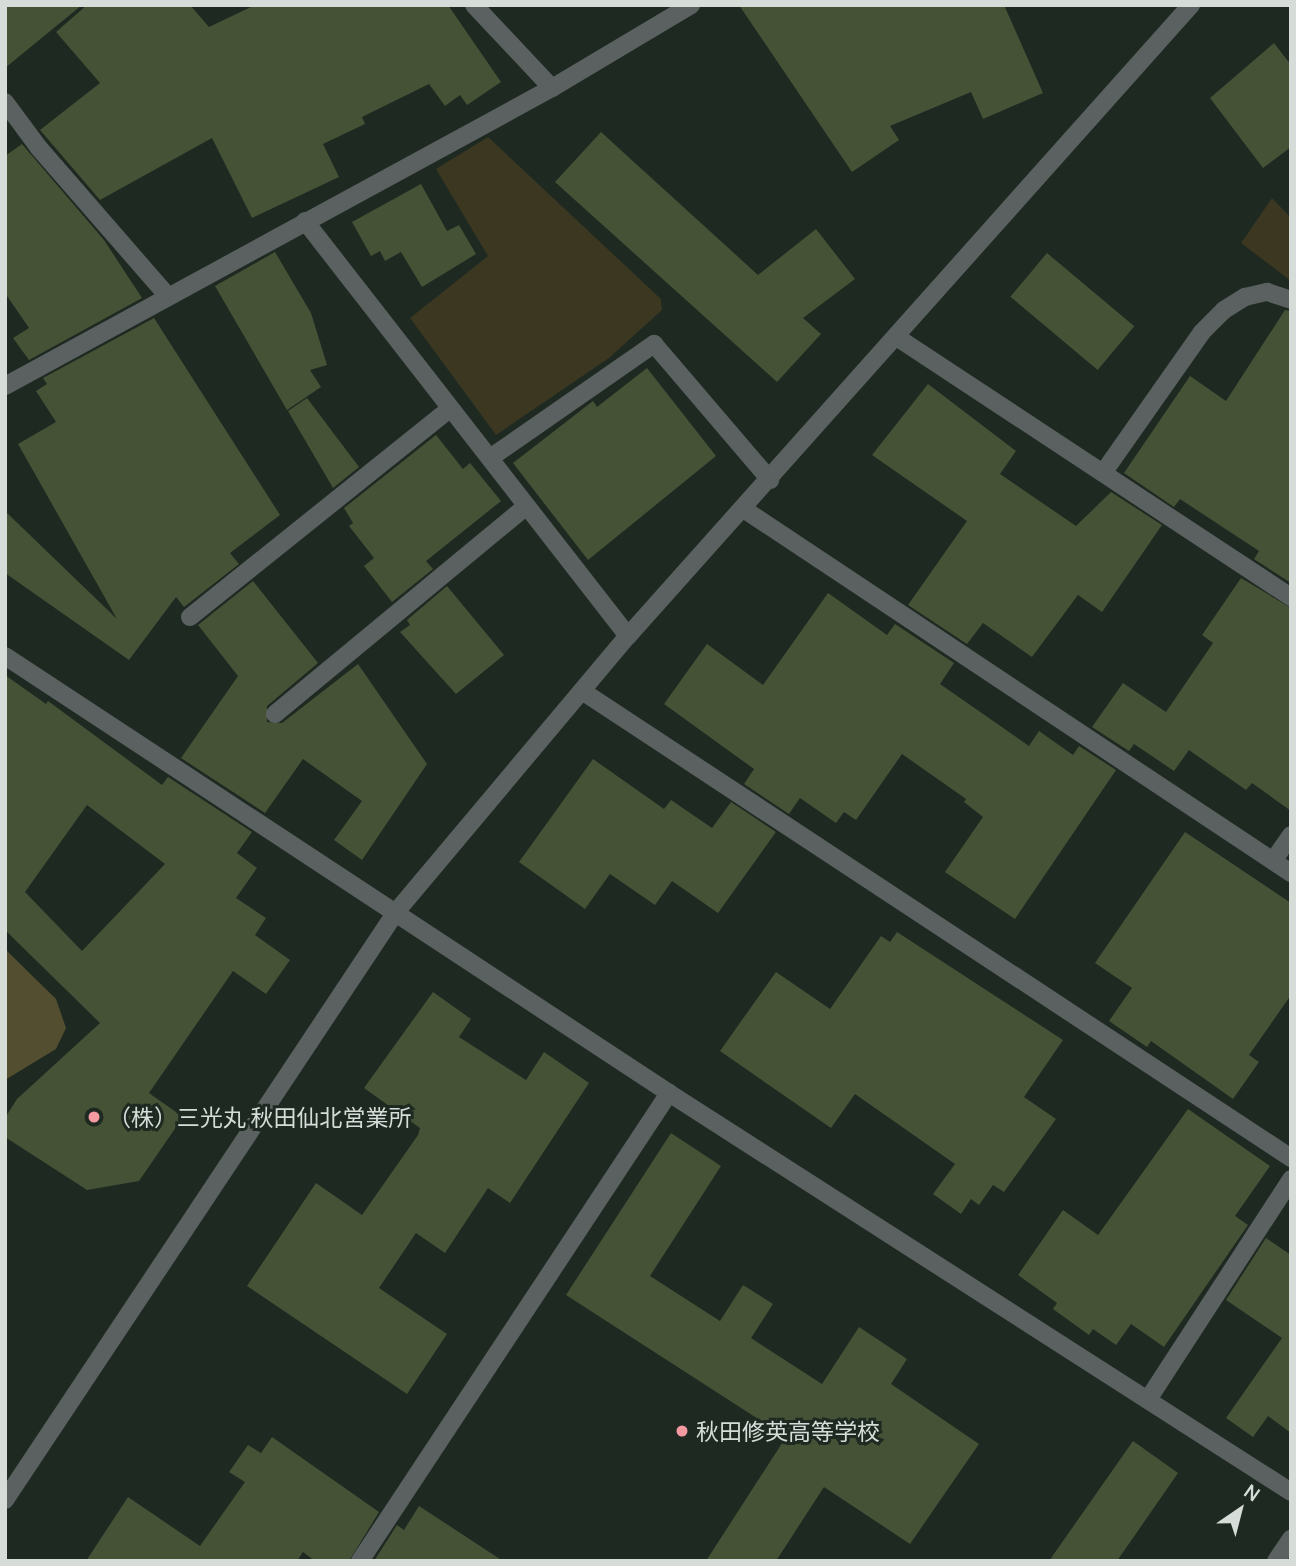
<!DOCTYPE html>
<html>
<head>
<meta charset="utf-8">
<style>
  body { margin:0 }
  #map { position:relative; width:1296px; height:1566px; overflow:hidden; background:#1e2922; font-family:Manrope,"Noto Sans JP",sans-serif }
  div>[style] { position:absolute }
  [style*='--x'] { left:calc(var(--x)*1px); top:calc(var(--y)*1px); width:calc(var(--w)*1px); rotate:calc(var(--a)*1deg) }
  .green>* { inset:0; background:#3b3721 }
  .forest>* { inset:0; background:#534e2f }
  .building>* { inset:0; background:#455235; transform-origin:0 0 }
  .minor>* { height:18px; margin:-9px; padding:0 9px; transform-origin:9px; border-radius:9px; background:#5a6160 }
  .dots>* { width:19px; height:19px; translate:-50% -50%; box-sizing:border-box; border:4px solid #1e2922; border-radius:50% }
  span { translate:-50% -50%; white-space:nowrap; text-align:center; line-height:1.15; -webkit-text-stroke:6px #1e2922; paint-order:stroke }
  .poi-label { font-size:23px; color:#d6ddd8 }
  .left { translate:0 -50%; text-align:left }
  .frame { position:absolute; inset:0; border:7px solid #d6ddd8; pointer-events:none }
  .north { position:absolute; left:1205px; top:1475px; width:70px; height:70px; -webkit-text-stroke:5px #1e2922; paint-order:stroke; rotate:35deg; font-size:19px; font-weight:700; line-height:28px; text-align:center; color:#d6ddd8 }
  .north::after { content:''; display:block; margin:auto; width:24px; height:32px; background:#d6ddd8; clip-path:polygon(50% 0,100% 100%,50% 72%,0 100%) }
</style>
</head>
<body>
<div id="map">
  <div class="green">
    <i style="clip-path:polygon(488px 137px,661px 299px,662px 310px,609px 358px,496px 435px,410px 318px,488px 256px,436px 169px)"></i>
    <i style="clip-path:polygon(1272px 198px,1291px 218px,1291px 281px,1241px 243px)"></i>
  </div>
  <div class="forest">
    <i style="clip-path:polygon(5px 949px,56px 999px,66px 1028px,56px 1049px,5px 1080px)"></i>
  </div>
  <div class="building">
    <i style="clip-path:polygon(5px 5px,82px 5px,5px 68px)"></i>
    <i style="clip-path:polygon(87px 5px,190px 5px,209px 27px,255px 5px,448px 5px,501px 82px,467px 105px,460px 95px,445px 106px,429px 84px,362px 117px,365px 124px,323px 144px,339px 177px,252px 218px,212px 138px,100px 200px,40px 130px,100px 83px,56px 32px)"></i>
    <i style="clip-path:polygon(739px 5px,1004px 5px,1043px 93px,983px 119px,971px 92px,890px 126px,899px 140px,852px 172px)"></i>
    <i style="clip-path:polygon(1274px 43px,1291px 65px,1291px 147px,1263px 168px,1210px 98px)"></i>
    <i style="clip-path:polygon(601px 132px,758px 275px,816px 229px,855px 279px,803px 318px,821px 334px,777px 382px,555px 182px)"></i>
    <i style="clip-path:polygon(22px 144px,104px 240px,142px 298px,29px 360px,13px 338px,29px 328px,5px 293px,5px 156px)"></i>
    <i style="clip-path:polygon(421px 184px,447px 231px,459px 225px,476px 254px,422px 287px,401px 252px,385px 261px,380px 251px,371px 256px,352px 222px)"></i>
    <i style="clip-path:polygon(275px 252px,311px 313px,327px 365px,310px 370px,321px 387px,287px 410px,215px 286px)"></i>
    <i style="left:1047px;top:253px;width:114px;height:57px;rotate:40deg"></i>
    <i style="clip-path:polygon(1285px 310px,1291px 311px,1291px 583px,1254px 559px,1259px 551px,1180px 499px,1174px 507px,1124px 473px,1190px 376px,1226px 401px)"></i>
    <i style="clip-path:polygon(154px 318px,280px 515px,230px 553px,239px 564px,184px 607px,176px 597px,129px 660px,5px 573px,5px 511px,117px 619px,18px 444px,56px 422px,36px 391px,47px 384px,43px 378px)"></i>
    <i style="clip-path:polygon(647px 368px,716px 456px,588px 560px,513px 463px,593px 401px,597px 407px)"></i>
    <i style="clip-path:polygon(928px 384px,1016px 451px,1000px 474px,1076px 526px,1111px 492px,1162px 525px,1102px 612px,1078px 595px,1032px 657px,983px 623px,967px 644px,908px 605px,967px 521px,872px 455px)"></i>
    <i style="clip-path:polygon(307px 398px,359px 467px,333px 488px,288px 411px)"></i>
    <i style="clip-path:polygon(436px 435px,463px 469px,470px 463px,501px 501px,426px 561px,433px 569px,392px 602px,364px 566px,374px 558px,349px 526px,353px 523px,344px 508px)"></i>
    <i style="clip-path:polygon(1241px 578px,1291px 608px,1291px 811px,1252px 783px,1246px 790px,1189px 750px,1174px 771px,1134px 744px,1129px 751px,1092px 727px,1123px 683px,1166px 712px,1213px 643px,1202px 635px)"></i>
    <i style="clip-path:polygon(253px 581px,318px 663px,267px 706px,267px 722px,282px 723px,358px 664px,427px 764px,362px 860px,334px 840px,362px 801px,303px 759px,265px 813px,181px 758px,238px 676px,198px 625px)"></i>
    <i style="clip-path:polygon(447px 586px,504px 655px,456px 694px,400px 632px,410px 625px,407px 620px)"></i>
    <i style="clip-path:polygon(828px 593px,887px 635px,895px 624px,954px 663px,940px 684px,1029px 746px,1039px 731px,1073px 755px,1079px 746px,1116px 770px,1015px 919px,945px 872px,983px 817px,964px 802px,966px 799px,902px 754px,856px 820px,844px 812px,836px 823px,800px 798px,789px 814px,744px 784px,754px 769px,664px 704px,707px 644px,763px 685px)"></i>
    <i style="clip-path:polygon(evenodd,5px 675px,46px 704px,48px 701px,162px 785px,168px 777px,252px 832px,237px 853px,257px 868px,236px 898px,266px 918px,255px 935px,290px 960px,266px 994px,233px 971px,149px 1093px,183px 1117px,139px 1181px,87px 1190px,5px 1137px,5px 1118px,17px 1099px,100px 1023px,5px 930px,5px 675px,87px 805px,165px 864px,82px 951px,25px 892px,87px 805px)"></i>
    <i style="clip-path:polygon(593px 759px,664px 809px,671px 800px,712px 828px,731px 802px,776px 832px,718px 913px,672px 881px,655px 905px,610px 874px,585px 909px,519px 862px)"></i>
    <i style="clip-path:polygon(1185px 832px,1291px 903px,1291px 995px,1249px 1055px,1259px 1062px,1233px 1099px,1151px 1041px,1147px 1047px,1109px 1021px,1132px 988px,1095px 963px)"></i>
    <i style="clip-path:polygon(897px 932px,1063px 1040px,1024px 1097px,1056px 1119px,1004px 1192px,993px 1185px,979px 1205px,971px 1199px,961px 1214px,933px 1194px,955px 1164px,855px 1094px,831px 1128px,720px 1051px,776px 972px,830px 1009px,881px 936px,890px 942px)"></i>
    <i style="clip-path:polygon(433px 992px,471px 1019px,459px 1037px,526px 1080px,544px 1052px,589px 1083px,510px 1203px,488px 1188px,445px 1253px,416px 1233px,379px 1288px,447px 1334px,407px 1394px,247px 1286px,316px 1183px,362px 1215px,418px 1135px,420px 1128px,364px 1088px)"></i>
    <i style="clip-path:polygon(1188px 1109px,1270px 1166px,1235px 1216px,1248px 1225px,1164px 1347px,1131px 1324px,1116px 1345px,1093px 1329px,1089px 1335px,1053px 1309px,1057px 1303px,1018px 1275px,1063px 1210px,1098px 1235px)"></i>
    <i style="clip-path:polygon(671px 1133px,721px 1166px,650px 1276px,720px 1321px,743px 1285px,773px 1304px,751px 1338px,822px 1384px,859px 1327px,907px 1359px,891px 1384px,979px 1444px,910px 1544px,824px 1487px,776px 1561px,706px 1561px,786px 1437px,566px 1295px)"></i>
    <i style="clip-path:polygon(1266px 1238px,1291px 1255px,1291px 1433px,1268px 1416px,1253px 1437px,1226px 1418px,1282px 1338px,1226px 1300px)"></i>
    <i style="clip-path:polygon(272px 1437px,379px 1512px,349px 1561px,315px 1561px,303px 1552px,297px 1561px,86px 1561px,128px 1497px,200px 1546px,245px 1482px,229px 1472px,248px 1445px,261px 1453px)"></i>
    <i style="clip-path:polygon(1133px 1441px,1178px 1473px,1117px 1561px,1049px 1561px)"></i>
    <i style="clip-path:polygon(419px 1506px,503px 1561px,374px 1561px,397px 1525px,404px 1530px)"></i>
  </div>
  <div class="minor">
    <i style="--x:474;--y:5;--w:114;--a:46.8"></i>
    <i style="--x:5;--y:102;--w:57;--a:53.5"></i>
    <i style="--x:39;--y:148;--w:195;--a:49"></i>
    <i style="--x:305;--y:221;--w:526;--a:52.11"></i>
    <i style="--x:898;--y:338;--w:471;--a:33.4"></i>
    <i style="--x:5;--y:386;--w:623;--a:-28.58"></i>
    <i style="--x:552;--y:88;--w:162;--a:-30.8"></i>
    <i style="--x:490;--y:458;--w:200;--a:-34.8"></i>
    <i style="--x:654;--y:344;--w:179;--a:49.5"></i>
    <i style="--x:1103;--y:473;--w:172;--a:-54.9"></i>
    <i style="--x:1202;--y:332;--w:31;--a:-45"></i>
    <i style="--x:1224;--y:310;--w:25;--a:-32"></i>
    <i style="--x:1245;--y:297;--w:23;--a:-13"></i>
    <i style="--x:1267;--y:292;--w:25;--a:18"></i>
    <i style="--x:745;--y:510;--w:656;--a:33.62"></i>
    <i style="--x:190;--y:617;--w:333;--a:-38.7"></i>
    <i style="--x:5;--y:656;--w:795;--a:33.35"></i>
    <i style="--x:669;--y:1093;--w:739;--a:32.68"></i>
    <i style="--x:582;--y:691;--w:849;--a:33.37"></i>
    <i style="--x:275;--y:714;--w:326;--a:-39.6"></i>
    <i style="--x:1273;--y:861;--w:32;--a:-55"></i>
    <i style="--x:1149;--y:1398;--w:261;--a:-57"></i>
    <i style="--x:5;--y:1500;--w:706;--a:-56.38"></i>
    <i style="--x:396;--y:912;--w:361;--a:-50"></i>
    <i style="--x:628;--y:636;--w:846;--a:-48.26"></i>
    <i style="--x:360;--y:1561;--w:561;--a:-56.56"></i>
    <i style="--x:1276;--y:1561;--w:27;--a:-56"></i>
  </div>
  <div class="dots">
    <i style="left:94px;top:1117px;background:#f49aa1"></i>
    <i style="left:682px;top:1431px;background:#f49aa1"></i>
  </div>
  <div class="poi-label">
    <span class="left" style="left:108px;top:1117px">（株）三光丸 秋田仙北営業所</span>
    <span class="left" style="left:696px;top:1431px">秋田修英高等学校</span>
  </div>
  <div class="frame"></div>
  <div class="north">N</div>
</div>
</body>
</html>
